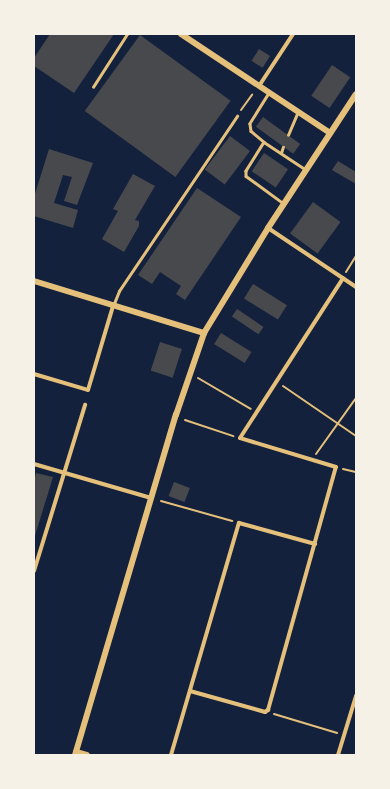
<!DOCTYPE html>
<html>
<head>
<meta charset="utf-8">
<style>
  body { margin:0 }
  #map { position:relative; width:390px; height:789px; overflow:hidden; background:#14213d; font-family:Poppins,sans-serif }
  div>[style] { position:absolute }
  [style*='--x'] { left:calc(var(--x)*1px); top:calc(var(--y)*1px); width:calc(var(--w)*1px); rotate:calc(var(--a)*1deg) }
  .building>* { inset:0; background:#48494c; transform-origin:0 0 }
  .path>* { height:2px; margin:-1px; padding:0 1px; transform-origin:1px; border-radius:1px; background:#e5c07b }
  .service>* { height:2.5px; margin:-1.25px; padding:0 1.25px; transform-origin:1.25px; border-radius:1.25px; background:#e5c07b }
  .minor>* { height:4px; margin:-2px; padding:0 2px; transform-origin:2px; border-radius:2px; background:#e5c07b }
  .tertiary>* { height:6px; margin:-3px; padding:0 3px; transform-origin:3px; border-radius:3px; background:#e5c07b }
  span { translate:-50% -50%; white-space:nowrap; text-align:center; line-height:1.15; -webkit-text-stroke:3px #f6f1e7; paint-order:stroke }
  .frame { position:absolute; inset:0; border:35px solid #f6f1e7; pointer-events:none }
</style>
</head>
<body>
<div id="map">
  <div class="building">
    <i style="clip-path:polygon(50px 34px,114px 34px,74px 93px,34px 66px,34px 58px)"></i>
    <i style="left:140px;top:35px;width:112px;height:94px;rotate:36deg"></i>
    <i style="left:259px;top:49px;width:13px;height:14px;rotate:32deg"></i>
    <i style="left:332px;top:65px;width:22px;height:37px;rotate:34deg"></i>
    <i style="left:263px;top:117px;width:46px;height:12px;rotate:36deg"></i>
    <i style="left:230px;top:136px;width:25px;height:42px;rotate:37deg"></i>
    <i style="clip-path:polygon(49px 149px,93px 163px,77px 205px,64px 201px,72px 177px,63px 175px,54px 203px,78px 210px,73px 228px,34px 216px,34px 197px)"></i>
    <i style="left:264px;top:153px;width:29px;height:22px;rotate:34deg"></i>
    <i style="clip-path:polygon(338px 161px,356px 172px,356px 184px,332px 170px)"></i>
    <i style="clip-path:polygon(133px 174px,155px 186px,135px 220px,139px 221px,139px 226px,124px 252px,102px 239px,118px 211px,113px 209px)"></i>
    <i style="clip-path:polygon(197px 188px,241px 217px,185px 300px,176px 294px,181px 286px,160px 272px,152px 284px,138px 275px)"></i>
    <i style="left:313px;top:202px;width:34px;height:39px;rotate:36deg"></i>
    <i style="left:253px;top:284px;width:40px;height:17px;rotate:32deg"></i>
    <i style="left:237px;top:309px;width:32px;height:9px;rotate:34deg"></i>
    <i style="left:221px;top:333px;width:36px;height:13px;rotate:32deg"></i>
    <i style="left:160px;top:342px;width:23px;height:30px;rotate:18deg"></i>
    <i style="clip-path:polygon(36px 473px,53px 477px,34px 539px,34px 481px)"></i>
    <i style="left:174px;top:482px;width:17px;height:15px;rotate:21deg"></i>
  </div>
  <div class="path">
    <i style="--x:241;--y:110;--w:19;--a:-54"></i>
    <i style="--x:346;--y:272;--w:19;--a:-58"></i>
    <i style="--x:198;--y:378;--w:61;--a:30.3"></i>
    <i style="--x:283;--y:386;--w:88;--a:34.4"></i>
    <i style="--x:185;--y:420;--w:51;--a:18.4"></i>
    <i style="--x:316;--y:454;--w:69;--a:-54.5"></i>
    <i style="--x:343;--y:469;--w:13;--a:13"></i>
    <i style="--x:161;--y:501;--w:74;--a:15.7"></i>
    <i style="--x:274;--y:714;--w:66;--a:16.8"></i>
  </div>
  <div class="service">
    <i style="--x:93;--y:87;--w:63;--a:-57.3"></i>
    <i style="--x:269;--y:93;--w:36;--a:122"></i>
    <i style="--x:250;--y:124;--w:7;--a:82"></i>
    <i style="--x:251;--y:131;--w:17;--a:40"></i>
    <i style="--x:264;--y:142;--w:34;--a:122"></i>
    <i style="--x:246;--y:171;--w:5;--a:90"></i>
    <i style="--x:246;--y:176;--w:46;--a:36.1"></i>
    <i style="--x:288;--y:135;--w:25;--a:-67"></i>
    <i style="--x:264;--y:142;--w:49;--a:33.4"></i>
    <i style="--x:281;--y:153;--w:6;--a:-72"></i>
    <i style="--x:113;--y:306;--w:16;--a:-68"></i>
    <i style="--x:119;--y:291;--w:211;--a:-56"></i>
  </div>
  <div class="minor">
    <i style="--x:259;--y:86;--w:62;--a:-56.8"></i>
    <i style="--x:268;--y:228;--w:106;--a:33.8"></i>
    <i style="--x:34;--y:374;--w:56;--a:16.5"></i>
    <i style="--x:88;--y:390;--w:88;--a:-73.4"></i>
    <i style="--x:34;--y:464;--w:122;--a:16.2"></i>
    <i style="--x:34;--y:571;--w:174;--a:-72.9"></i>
    <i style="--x:190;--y:691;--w:78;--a:15.6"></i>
    <i style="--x:265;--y:712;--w:4;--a:-34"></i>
    <i style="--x:268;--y:710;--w:252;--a:-74.4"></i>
    <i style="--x:336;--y:467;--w:100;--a:-163.2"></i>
    <i style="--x:240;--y:438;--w:190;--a:-57.2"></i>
    <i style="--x:171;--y:755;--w:242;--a:-73.7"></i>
    <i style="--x:239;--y:523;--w:79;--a:15.4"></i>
    <i style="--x:338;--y:755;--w:62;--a:-73"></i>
  </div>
  <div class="tertiary">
    <i style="--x:181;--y:34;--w:179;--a:33.6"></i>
    <i style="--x:34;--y:281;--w:178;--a:17"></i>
    <i style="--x:76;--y:752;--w:11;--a:15"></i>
    <i style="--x:75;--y:755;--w:355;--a:-73.5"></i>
    <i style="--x:176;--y:415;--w:87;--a:-71.1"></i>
    <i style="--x:204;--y:333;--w:123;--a:-58.6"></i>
    <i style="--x:268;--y:228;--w:160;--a:-56.7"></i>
  </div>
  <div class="frame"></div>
</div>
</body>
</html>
